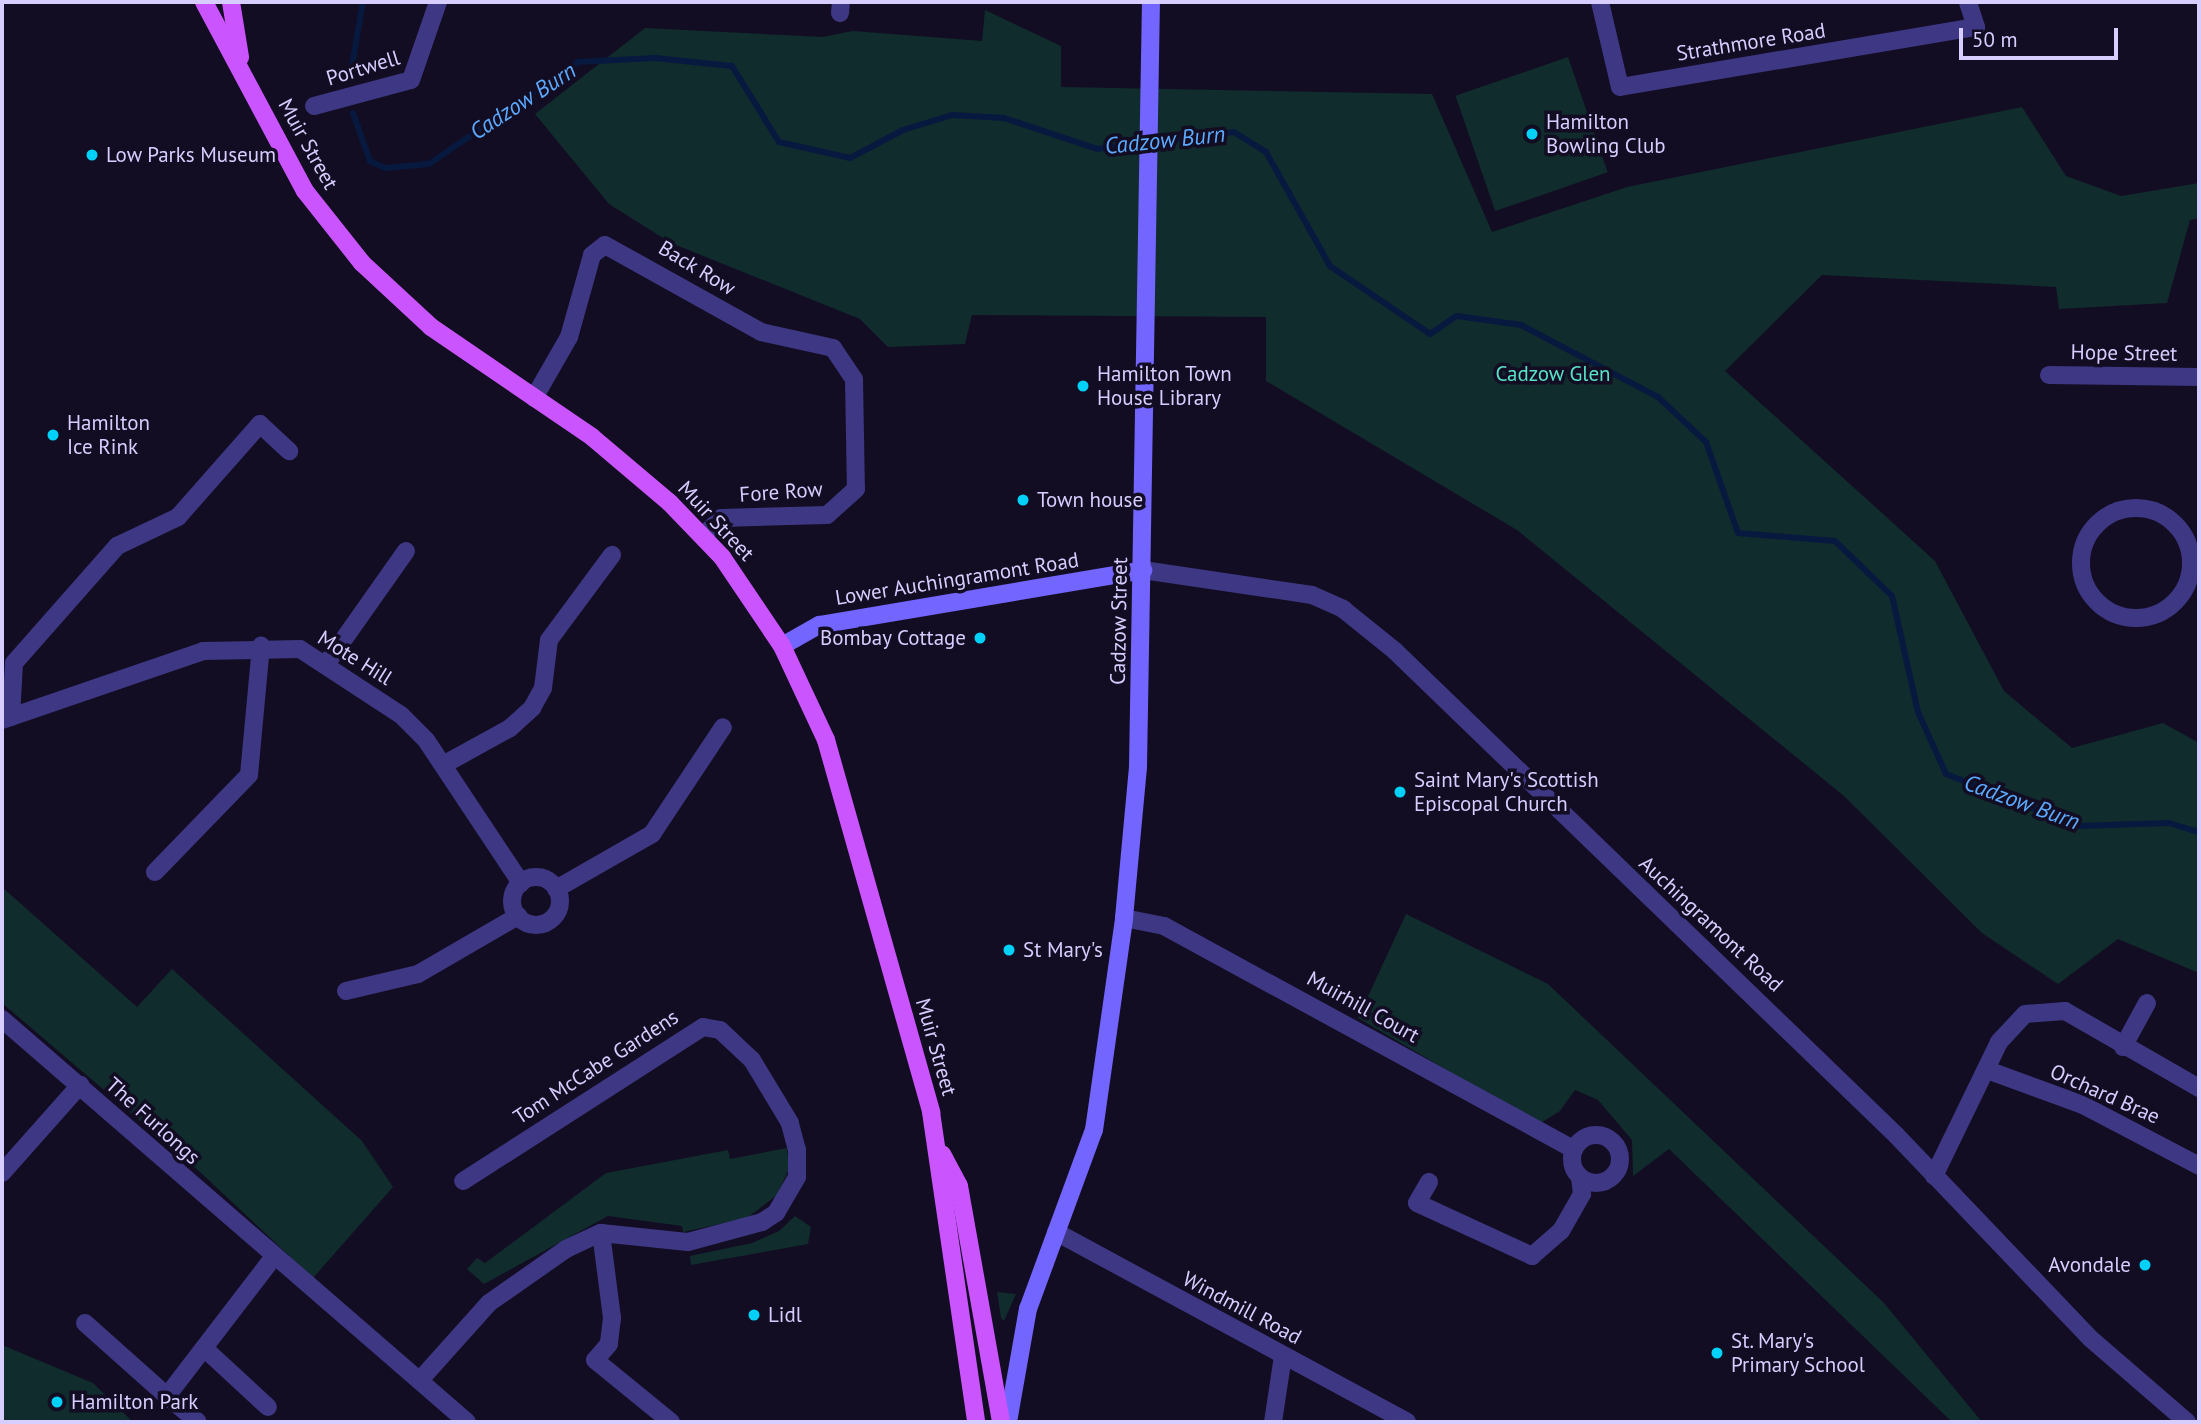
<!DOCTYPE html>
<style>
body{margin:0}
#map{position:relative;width:2201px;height:1424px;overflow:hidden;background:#120d22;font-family:"PT Sans",sans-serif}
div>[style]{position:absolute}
.green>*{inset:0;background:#102c2d;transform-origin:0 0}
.stream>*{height:6px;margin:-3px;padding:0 3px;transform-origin:3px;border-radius:3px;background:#081940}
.minor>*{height:18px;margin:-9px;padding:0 9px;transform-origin:9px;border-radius:9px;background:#3e3783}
.minor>.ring{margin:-9px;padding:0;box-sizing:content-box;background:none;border:18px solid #3e3783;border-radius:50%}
.secondary>*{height:18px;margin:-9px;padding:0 9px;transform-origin:9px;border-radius:9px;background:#7365ff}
.primary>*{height:18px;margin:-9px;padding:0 9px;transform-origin:9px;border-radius:9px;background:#ca55ff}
.dots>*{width:19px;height:19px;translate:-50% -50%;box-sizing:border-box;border:4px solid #120d22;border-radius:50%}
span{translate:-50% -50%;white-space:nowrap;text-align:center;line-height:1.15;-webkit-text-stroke:7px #120d22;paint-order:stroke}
.street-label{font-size:21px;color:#d7ceff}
.poi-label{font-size:21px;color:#d7ceff}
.left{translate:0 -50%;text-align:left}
.right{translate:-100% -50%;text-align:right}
.park-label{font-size:21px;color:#57e2c8}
.water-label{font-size:23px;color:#5caaff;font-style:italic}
.frame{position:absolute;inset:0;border:4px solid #d7ceff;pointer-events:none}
.scale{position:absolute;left:1959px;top:28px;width:159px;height:32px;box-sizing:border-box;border:4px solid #d7ceff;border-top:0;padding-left:9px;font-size:21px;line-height:24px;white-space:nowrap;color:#d7ceff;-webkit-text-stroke:5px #120d22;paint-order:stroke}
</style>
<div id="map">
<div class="green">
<div style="clip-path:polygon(985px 10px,1061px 46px,1061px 87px,1432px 94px,1492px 232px,1627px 187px,2022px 107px,2066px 176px,2121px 196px,2199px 183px,2199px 218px,2190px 220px,2167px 303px,2059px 309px,2056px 287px,1822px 275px,1725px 371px,1935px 561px,2004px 691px,2072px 748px,2163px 723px,2199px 743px,2199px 973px,2118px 939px,2058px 984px,1982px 933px,1844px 796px,1517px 530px,1266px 381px,1266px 317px,972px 315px,965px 344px,888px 347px,860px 319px,671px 243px,609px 204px,535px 114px,645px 28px,822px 37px,853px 31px,982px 41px)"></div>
<div style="left:1568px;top:57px;width:122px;height:119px;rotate:71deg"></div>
<div style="clip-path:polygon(2px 887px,137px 1007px,172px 969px,362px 1141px,393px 1187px,313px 1278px,200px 1172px,2px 1003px)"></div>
<div style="clip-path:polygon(1406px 914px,1548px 984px,1884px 1303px,1982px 1422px,1952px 1422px,1669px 1149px,1633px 1176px,1632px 1140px,1598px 1100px,1575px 1090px,1560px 1111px,1539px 1124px,1358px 1018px)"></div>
<div style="clip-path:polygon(787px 1148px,789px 1169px,777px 1195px,747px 1218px,683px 1232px,682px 1226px,608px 1216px,484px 1284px,467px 1269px,477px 1258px,485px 1263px,606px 1173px,728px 1150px,730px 1159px)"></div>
<div style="clip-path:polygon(795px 1216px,811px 1227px,808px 1244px,691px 1265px,690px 1256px,752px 1243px,779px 1231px)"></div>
<div style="clip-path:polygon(997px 1292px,1016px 1294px,1004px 1321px,1001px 1318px)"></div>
<div style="clip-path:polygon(2px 1345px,93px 1383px,133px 1422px,2px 1422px)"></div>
</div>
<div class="stream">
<div style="left:350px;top:77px;width:76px;rotate:-80.2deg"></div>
<div style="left:353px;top:113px;width:51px;rotate:70.5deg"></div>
<div style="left:370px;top:161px;width:17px;rotate:25deg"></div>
<div style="left:385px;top:168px;width:44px;rotate:-5.2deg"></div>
<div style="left:429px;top:164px;width:181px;rotate:-34.4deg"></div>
<div style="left:578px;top:62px;width:77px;rotate:-3deg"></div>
<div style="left:655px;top:58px;width:77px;rotate:5.9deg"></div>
<div style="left:732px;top:66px;width:89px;rotate:58.3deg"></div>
<div style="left:779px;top:142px;width:73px;rotate:12.7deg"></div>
<div style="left:850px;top:158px;width:60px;rotate:-27.8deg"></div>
<div style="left:903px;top:130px;width:51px;rotate:-17deg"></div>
<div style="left:952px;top:115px;width:52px;rotate:3.3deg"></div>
<div style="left:1004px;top:118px;width:98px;rotate:18.4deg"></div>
<div style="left:1097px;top:149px;width:138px;rotate:-7.1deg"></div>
<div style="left:1234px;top:132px;width:38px;rotate:32deg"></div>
<div style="left:1266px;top:152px;width:131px;rotate:60.7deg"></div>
<div style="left:1330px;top:266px;width:121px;rotate:34.2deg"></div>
<div style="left:1430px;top:334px;width:32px;rotate:-34deg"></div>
<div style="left:1457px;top:316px;width:65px;rotate:8deg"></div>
<div style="left:1521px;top:325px;width:155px;rotate:27.7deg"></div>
<div style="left:1658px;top:397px;width:66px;rotate:43.2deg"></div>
<div style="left:1706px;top:442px;width:96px;rotate:70.6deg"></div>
<div style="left:1738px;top:533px;width:97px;rotate:4.7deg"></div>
<div style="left:1835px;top:541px;width:79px;rotate:44deg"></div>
<div style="left:1892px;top:596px;width:119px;rotate:77.4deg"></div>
<div style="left:1918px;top:712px;width:68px;rotate:65.7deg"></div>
<div style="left:1946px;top:774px;width:142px;rotate:21.5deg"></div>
<div style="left:2078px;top:826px;width:91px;rotate:-1.9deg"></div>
<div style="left:2169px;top:823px;width:31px;rotate:17deg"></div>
</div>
<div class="minor">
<div style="left:1600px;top:2px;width:87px;rotate:76.8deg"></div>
<div style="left:1620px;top:87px;width:361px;rotate:-9.6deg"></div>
<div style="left:1976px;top:27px;width:26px;rotate:-108deg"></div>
<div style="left:840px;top:13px;width:11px;rotate:-85deg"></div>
<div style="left:314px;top:106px;width:100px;rotate:-15deg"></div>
<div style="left:411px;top:80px;width:83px;rotate:-70.9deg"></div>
<div style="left:2049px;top:375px;width:150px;rotate:0.8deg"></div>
<div style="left:534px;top:398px;width:70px;rotate:-60.2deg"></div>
<div style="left:569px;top:337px;width:85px;rotate:-74.3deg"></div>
<div style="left:592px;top:255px;width:16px;rotate:-38deg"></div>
<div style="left:605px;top:245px;width:179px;rotate:29.1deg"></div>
<div style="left:761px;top:332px;width:74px;rotate:12.5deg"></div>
<div style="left:833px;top:348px;width:37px;rotate:56deg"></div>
<div style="left:854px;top:379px;width:110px;rotate:89deg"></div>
<div style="left:856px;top:489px;width:39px;rotate:138deg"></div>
<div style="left:827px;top:515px;width:106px;rotate:178.4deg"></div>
<div style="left:721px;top:518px;width:25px;rotate:135deg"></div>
<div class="ring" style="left:2081px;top:508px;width:92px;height:92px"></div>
<div style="left:1143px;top:570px;width:171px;rotate:8.4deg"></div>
<div style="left:1312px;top:595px;width:34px;rotate:24deg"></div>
<div style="left:1343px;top:609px;width:67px;rotate:38.9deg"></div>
<div style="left:1395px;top:651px;width:697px;rotate:44.01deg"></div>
<div style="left:1896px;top:1135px;width:282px;rotate:46.3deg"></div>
<div style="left:2091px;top:1339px;width:127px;rotate:40.8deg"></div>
<div style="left:327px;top:663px;width:137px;rotate:-54.8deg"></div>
<div style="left:11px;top:717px;width:54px;rotate:-86.8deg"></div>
<div style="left:14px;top:663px;width:156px;rotate:-48.6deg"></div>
<div style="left:117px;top:546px;width:68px;rotate:-25.4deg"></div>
<div style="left:178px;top:517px;width:124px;rotate:-48.6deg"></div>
<div style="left:260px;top:424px;width:40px;rotate:43deg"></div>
<div style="left:2px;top:720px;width:213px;rotate:-18.9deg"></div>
<div style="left:203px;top:651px;width:97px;rotate:-1.2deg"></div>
<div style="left:300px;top:649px;width:121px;rotate:33.2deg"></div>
<div style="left:401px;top:715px;width:35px;rotate:45deg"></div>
<div style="left:426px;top:740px;width:172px;rotate:56.4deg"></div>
<div style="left:443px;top:765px;width:77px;rotate:-28.9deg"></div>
<div style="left:510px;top:728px;width:30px;rotate:-42deg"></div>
<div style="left:532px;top:708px;width:23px;rotate:-61deg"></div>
<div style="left:543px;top:688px;width:48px;rotate:-82.9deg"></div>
<div style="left:549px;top:640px;width:106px;rotate:-53.5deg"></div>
<div style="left:155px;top:872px;width:135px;rotate:-45.9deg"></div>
<div style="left:249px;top:775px;width:130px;rotate:-84.7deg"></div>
<div class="ring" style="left:512px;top:877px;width:30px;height:30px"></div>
<div style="left:556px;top:889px;width:111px;rotate:-29.8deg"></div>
<div style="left:652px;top:834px;width:128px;rotate:-56.4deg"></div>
<div style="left:1124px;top:918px;width:41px;rotate:11.3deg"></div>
<div style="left:1164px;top:926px;width:467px;rotate:28.6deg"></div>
<div style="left:346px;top:991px;width:74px;rotate:-13.3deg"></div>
<div style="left:418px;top:974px;width:116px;rotate:-30.1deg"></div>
<div style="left:2px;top:1019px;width:615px;rotate:40.91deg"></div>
<div style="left:2123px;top:1047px;width:50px;rotate:-61.4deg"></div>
<div style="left:1990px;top:1071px;width:99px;rotate:20.1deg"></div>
<div style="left:2083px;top:1105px;width:131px;rotate:27.7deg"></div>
<div class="ring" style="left:1572px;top:1135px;width:30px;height:30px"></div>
<div style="left:2px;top:1173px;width:118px;rotate:-48.4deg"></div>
<div style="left:1934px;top:1176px;width:149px;rotate:-64.1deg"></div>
<div style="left:1999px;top:1042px;width:38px;rotate:-47deg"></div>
<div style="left:2025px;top:1014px;width:40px;rotate:-4.3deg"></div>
<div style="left:2065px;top:1011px;width:155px;rotate:29.9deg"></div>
<div style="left:1429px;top:1182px;width:24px;rotate:120deg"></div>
<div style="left:1417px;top:1203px;width:127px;rotate:24.7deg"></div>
<div style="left:1532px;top:1256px;width:38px;rotate:-41deg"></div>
<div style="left:1561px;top:1231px;width:43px;rotate:-60.4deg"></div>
<div style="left:1582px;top:1194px;width:17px;rotate:-97deg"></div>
<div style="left:1056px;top:1232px;width:399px;rotate:28.4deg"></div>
<div style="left:601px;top:1233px;width:86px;rotate:82.6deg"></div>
<div style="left:612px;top:1318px;width:26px;rotate:97deg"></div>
<div style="left:609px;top:1344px;width:21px;rotate:131deg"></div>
<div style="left:595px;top:1360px;width:98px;rotate:39.2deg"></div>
<div style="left:85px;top:1323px;width:110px;rotate:41.7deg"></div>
<div style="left:167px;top:1396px;width:173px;rotate:-52.5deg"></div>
<div style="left:204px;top:1348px;width:87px;rotate:42.7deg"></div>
<div style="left:420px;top:1380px;width:103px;rotate:-48.1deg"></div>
<div style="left:489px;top:1303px;width:94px;rotate:-35deg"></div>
<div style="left:566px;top:1249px;width:38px;rotate:-25deg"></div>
<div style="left:601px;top:1233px;width:87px;rotate:5.9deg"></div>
<div style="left:688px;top:1242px;width:77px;rotate:-15.1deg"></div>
<div style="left:762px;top:1222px;width:17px;rotate:-33deg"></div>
<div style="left:776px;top:1213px;width:42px;rotate:-59.7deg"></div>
<div style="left:797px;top:1177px;width:27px;rotate:-90deg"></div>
<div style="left:797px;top:1150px;width:28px;rotate:-105deg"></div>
<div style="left:790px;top:1123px;width:74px;rotate:-121.1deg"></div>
<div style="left:752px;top:1060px;width:44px;rotate:-136.8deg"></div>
<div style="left:720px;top:1030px;width:17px;rotate:-170deg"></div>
<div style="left:703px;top:1027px;width:285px;rotate:147.3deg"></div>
<div style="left:167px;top:1396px;width:40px;rotate:40deg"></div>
<div style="left:1273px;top:1422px;width:67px;rotate:-81.4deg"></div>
</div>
<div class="secondary">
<div style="left:782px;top:646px;width:43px;rotate:-29.6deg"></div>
<div style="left:819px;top:625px;width:329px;rotate:-9.6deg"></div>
<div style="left:1008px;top:1422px;width:115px;rotate:-80deg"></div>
<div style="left:1028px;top:1309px;width:191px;rotate:-69.8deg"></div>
<div style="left:1094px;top:1130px;width:214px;rotate:-81.9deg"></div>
<div style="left:1124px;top:918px;width:152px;rotate:-84.7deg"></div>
<div style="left:1138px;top:767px;width:765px;rotate:-89.03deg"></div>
</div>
<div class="primary">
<div style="left:204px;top:2px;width:214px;rotate:61.9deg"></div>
<div style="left:305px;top:191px;width:92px;rotate:51.6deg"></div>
<div style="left:362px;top:263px;width:94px;rotate:42.8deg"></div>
<div style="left:431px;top:327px;width:195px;rotate:34.3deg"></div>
<div style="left:592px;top:437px;width:102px;rotate:40.2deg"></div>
<div style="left:670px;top:503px;width:75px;rotate:46.1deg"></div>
<div style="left:722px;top:557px;width:107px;rotate:56deg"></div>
<div style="left:782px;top:646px;width:104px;rotate:64.9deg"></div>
<div style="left:826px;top:740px;width:387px;rotate:74.2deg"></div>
<div style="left:931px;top:1112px;width:313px;rotate:81.7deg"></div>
<div style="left:231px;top:2px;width:56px;rotate:80.7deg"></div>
<div style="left:942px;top:1154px;width:36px;rotate:62deg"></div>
<div style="left:959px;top:1186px;width:240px;rotate:79.9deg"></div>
</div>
<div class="dots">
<div style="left:1532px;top:134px;background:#00d1f9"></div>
<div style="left:92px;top:155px;background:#00d1f9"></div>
<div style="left:1083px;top:386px;background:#00d1f9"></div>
<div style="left:53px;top:435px;background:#00d1f9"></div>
<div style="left:1023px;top:500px;background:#00d1f9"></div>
<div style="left:980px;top:638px;background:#00d1f9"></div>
<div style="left:1400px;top:792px;background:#00d1f9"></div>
<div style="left:1009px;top:950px;background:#00d1f9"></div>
<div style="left:2145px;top:1265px;background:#00d1f9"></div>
<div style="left:754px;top:1315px;background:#00d1f9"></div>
<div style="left:1717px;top:1353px;background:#00d1f9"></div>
<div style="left:57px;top:1402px;background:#00d1f9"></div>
</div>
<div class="street-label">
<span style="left:1751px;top:42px;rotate:-9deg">Strathmore Road</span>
<span style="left:363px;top:68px;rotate:-17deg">Portwell</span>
<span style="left:308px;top:144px;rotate:61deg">Muir Street</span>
<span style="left:697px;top:268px;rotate:31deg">Back Row</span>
<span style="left:2124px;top:353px;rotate:1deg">Hope Street</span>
<span style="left:781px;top:492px;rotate:-4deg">Fore Row</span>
<span style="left:716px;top:521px;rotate:47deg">Muir Street</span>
<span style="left:957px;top:579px;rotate:-9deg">Lower Auchingramont Road</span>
<span style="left:1119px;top:621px;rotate:-89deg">Cadzow Street</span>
<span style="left:355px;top:658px;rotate:32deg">Mote Hill</span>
<span style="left:1711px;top:924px;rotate:43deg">Auchingramont Road</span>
<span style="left:1363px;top:1007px;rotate:29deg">Muirhill Court</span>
<span style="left:936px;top:1047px;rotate:74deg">Muir Street</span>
<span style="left:596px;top:1067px;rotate:-33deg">Tom McCabe Gardens</span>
<span style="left:2105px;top:1094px;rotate:24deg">Orchard Brae</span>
<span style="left:153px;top:1121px;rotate:42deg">The Furlongs</span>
<span style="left:1242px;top:1308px;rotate:28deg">Windmill Road</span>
</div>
<div class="poi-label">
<span class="left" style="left:1546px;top:134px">Hamilton<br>Bowling Club</span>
<span class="left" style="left:106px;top:155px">Low Parks Museum</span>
<span class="left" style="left:1097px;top:386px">Hamilton Town<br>House Library</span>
<span class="left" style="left:67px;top:435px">Hamilton<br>Ice Rink</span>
<span class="left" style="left:1037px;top:500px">Town house</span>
<span class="right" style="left:966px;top:638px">Bombay Cottage</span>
<span class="left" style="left:1414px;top:792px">Saint Mary's Scottish<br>Episcopal Church</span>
<span class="left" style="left:1023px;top:950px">St Mary's</span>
<span class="right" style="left:2131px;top:1265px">Avondale</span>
<span class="left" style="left:768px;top:1315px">Lidl</span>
<span class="left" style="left:1731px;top:1353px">St. Mary's<br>Primary School</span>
<span class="left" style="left:71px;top:1402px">Hamilton Park</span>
</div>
<div class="park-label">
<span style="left:1553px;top:374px">Cadzow Glen</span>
</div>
<div class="water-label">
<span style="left:523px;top:101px;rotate:-33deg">Cadzow Burn</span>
<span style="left:1165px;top:140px;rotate:-6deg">Cadzow Burn</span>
<span style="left:2022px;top:802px;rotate:20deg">Cadzow Burn</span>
</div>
<div class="frame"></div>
<div class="scale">50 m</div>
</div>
